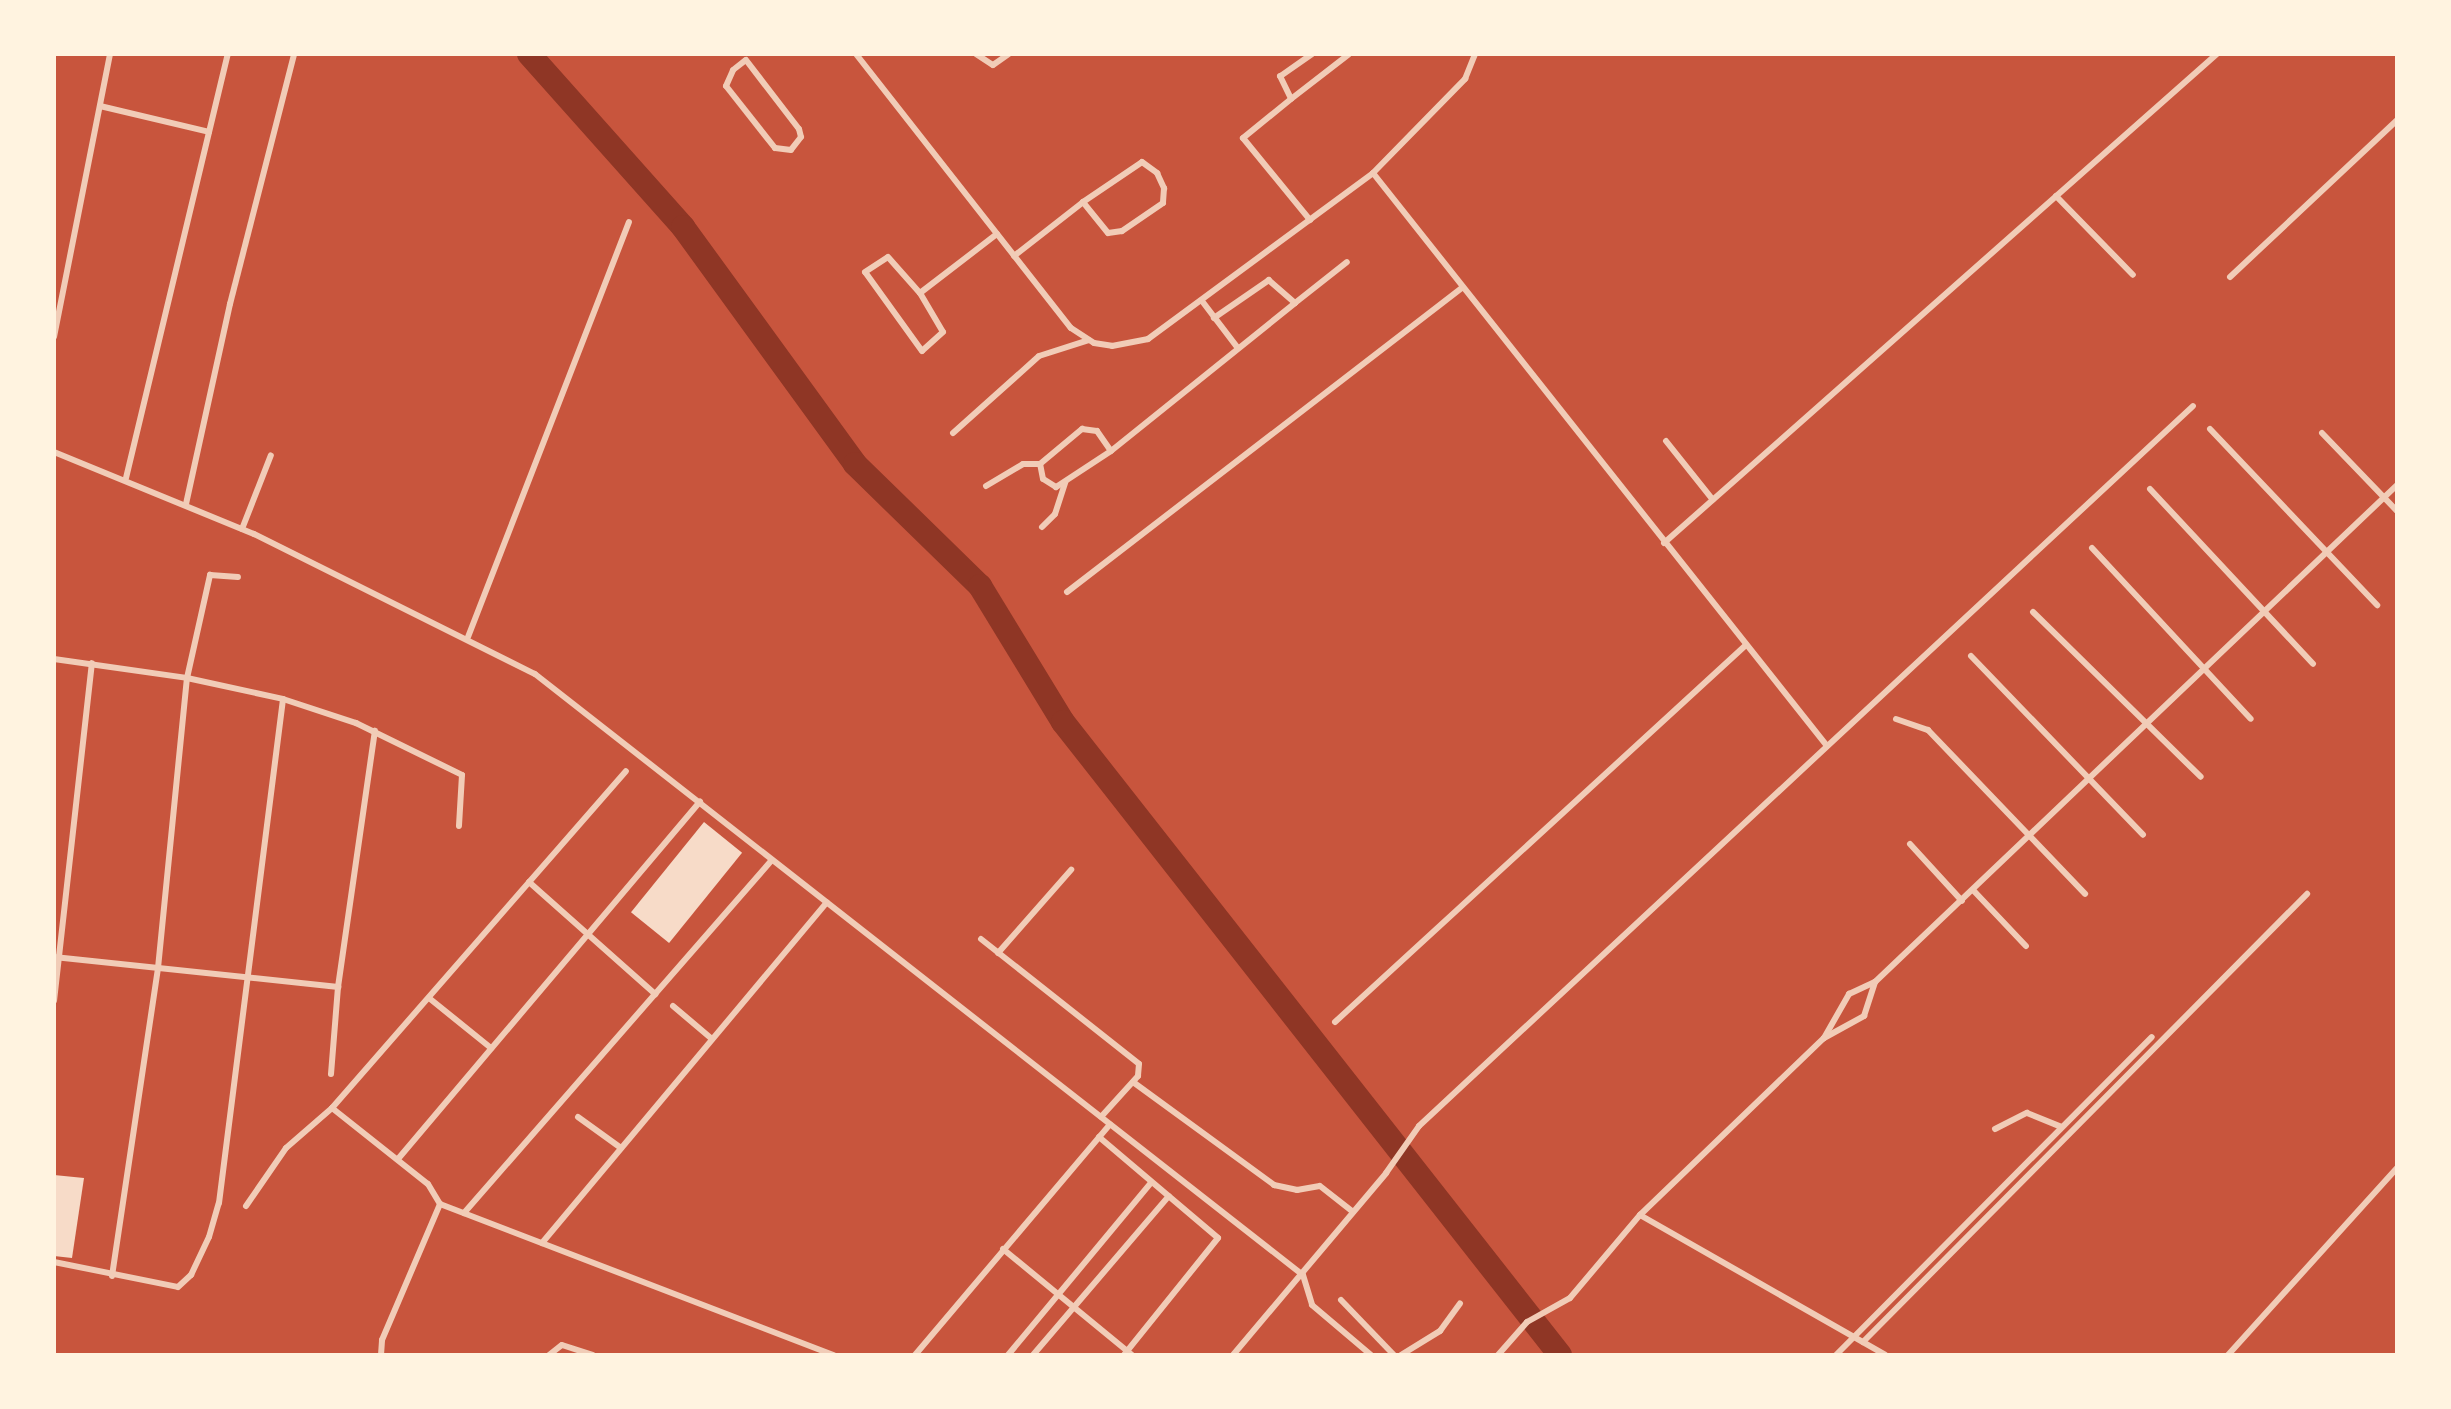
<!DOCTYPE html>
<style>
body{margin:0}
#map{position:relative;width:2451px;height:1409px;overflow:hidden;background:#c8553d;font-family:"Sofia Sans Condensed",sans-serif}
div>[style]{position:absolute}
.river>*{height:24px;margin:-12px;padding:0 12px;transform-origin:12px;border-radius:12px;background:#8f3625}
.building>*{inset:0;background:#f7dbc8;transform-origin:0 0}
.minor>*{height:6px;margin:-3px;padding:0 3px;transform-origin:3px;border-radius:3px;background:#f1ccb7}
span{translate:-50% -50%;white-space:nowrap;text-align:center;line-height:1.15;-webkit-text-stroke:7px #fff3e0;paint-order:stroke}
.frame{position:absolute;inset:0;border:56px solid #fff3e0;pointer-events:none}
</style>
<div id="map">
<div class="river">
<div style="left:529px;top:54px;width:232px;rotate:48.3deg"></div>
<div style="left:683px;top:227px;width:293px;rotate:54deg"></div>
<div style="left:855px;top:464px;width:175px;rotate:44.3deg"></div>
<div style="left:980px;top:586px;width:159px;rotate:58.6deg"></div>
<div style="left:1063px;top:722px;width:805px;rotate:51.86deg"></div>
</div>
<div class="building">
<div style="left:704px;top:822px;width:49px;height:116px;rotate:39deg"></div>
<div style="clip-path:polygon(54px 1175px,84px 1178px,72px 1258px,54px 1256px)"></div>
</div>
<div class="minor">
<div style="left:856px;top:54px;width:348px;rotate:51.9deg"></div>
<div style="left:1071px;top:328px;width:27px;rotate:33deg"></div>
<div style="left:1094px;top:343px;width:18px;rotate:9deg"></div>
<div style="left:1112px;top:346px;width:37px;rotate:-11deg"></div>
<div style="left:1148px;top:339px;width:280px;rotate:-36.4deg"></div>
<div style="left:1373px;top:173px;width:132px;rotate:-45.6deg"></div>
<div style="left:1465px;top:79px;width:27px;rotate:-68deg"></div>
<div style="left:976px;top:54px;width:20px;rotate:33deg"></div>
<div style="left:993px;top:65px;width:19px;rotate:-35deg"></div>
<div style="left:1312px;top:54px;width:39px;rotate:145deg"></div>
<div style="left:1280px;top:76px;width:25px;rotate:64deg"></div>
<div style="left:1291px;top:99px;width:73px;rotate:-37.8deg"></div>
<div style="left:746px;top:60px;width:87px;rotate:52.5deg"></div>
<div style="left:799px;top:129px;width:8px;rotate:76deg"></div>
<div style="left:801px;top:137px;width:16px;rotate:128deg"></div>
<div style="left:791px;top:150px;width:16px;rotate:-173deg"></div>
<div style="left:775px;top:148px;width:79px;rotate:-128.3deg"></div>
<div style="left:726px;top:86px;width:17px;rotate:-66deg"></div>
<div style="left:733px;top:70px;width:16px;rotate:-38deg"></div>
<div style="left:1291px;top:99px;width:62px;rotate:140.9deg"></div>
<div style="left:1243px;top:138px;width:106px;rotate:50.7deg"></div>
<div style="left:100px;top:106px;width:112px;rotate:13.4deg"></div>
<div style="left:1142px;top:162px;width:19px;rotate:36deg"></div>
<div style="left:1157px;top:173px;width:17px;rotate:65deg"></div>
<div style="left:1164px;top:188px;width:15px;rotate:94deg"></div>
<div style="left:1163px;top:203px;width:50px;rotate:145.7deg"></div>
<div style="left:1122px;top:231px;width:14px;rotate:172deg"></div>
<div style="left:1108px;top:233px;width:40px;rotate:-129deg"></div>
<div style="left:1083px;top:202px;width:71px;rotate:-34.1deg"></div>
<div style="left:1373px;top:173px;width:731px;rotate:51.61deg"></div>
<div style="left:2056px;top:196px;width:110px;rotate:45.7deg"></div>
<div style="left:1014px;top:256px;width:88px;rotate:-38deg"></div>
<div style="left:2230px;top:277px;width:229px;rotate:-43.2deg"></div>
<div style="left:920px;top:293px;width:45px;rotate:59.5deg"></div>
<div style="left:943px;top:332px;width:28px;rotate:138deg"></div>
<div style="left:922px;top:351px;width:97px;rotate:-125.8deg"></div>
<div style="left:865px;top:272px;width:27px;rotate:-33deg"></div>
<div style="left:888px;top:257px;width:48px;rotate:48.4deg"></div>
<div style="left:920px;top:293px;width:97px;rotate:-37.5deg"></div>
<div style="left:1202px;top:301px;width:58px;rotate:52.7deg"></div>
<div style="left:1295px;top:303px;width:66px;rotate:-38.3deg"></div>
<div style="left:54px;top:337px;width:288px;rotate:-78.8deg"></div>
<div style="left:2210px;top:429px;width:243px;rotate:46.5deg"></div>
<div style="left:953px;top:433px;width:115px;rotate:-41.8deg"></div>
<div style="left:1039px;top:356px;width:52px;rotate:-17.7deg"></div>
<div style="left:2322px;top:433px;width:108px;rotate:46.1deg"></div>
<div style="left:1666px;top:441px;width:75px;rotate:51.5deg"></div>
<div style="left:1111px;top:451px;width:236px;rotate:-38.8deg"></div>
<div style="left:1295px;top:303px;width:35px;rotate:-139deg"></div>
<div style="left:1269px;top:280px;width:67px;rotate:145.4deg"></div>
<div style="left:54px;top:452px;width:216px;rotate:22.3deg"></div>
<div style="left:254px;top:534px;width:314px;rotate:26.5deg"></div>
<div style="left:535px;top:674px;width:975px;rotate:38.05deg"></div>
<div style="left:1303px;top:1275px;width:31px;rotate:73deg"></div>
<div style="left:1312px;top:1305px;width:77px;rotate:40.3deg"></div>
<div style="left:126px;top:478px;width:436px;rotate:-76.5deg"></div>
<div style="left:986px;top:486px;width:43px;rotate:-30.7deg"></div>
<div style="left:1023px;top:464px;width:17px"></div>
<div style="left:1040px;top:464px;width:55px;rotate:-39.8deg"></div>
<div style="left:1082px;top:429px;width:15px;rotate:8deg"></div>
<div style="left:1097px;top:431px;width:24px;rotate:55deg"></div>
<div style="left:1111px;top:451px;width:66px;rotate:146.8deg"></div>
<div style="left:1056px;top:487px;width:15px;rotate:-148deg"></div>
<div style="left:1043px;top:479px;width:15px;rotate:-101deg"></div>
<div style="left:2150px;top:489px;width:239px;rotate:47deg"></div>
<div style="left:186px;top:504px;width:205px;rotate:-77.6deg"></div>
<div style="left:230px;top:304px;width:258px;rotate:-75.6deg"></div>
<div style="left:1042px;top:527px;width:18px;rotate:-45deg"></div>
<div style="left:1055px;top:514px;width:33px;rotate:-72deg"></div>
<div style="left:242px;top:529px;width:79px;rotate:-68.6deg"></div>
<div style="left:1664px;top:543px;width:738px;rotate:-41.49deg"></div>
<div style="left:2092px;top:548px;width:233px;rotate:47.1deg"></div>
<div style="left:1067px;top:592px;width:498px;rotate:-37.6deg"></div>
<div style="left:2033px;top:612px;width:235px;rotate:44.5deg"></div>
<div style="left:468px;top:637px;width:445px;rotate:-68.8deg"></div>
<div style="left:1971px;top:656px;width:248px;rotate:46.1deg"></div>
<div style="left:54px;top:659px;width:134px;rotate:8.1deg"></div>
<div style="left:187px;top:678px;width:98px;rotate:12.3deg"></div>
<div style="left:283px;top:699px;width:77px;rotate:18.2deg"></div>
<div style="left:356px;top:723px;width:118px;rotate:26.1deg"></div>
<div style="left:462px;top:775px;width:51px;rotate:93.4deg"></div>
<div style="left:1896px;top:719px;width:34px;rotate:19deg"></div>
<div style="left:1928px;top:730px;width:227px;rotate:46.2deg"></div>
<div style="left:1910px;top:844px;width:77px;rotate:47.6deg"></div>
<div style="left:529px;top:882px;width:169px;rotate:41.6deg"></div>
<div style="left:1973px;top:890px;width:77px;rotate:46.6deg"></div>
<div style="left:981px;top:939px;width:201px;rotate:38.3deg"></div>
<div style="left:1139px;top:1064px;width:12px;rotate:95deg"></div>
<div style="left:1138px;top:1076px;width:55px;rotate:132.1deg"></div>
<div style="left:998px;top:953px;width:111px;rotate:-48.7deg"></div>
<div style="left:54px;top:957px;width:286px;rotate:6deg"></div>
<div style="left:429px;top:998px;width:80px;rotate:38.9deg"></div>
<div style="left:54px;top:1001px;width:340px;rotate:-83.6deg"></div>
<div style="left:673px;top:1006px;width:51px;rotate:40.2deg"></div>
<div style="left:1335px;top:1022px;width:558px;rotate:-42.53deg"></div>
<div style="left:1824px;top:1038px;width:51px;rotate:-60.4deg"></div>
<div style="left:1849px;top:994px;width:29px;rotate:-25deg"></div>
<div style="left:1875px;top:982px;width:721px;rotate:-43.59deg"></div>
<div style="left:331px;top:1074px;width:87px;rotate:-85.4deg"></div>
<div style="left:338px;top:987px;width:259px;rotate:-81.8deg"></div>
<div style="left:1133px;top:1082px;width:175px;rotate:36.1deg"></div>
<div style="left:1274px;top:1185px;width:24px;rotate:12deg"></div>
<div style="left:1297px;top:1190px;width:23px;rotate:-10deg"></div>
<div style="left:1320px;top:1186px;width:42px;rotate:38.2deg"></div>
<div style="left:332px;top:1108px;width:122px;rotate:38.4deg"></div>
<div style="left:428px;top:1184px;width:23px;rotate:59deg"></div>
<div style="left:440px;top:1204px;width:422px;rotate:21deg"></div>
<div style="left:578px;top:1117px;width:53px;rotate:35.8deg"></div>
<div style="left:1995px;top:1129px;width:36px;rotate:-27deg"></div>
<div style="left:2027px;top:1113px;width:37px;rotate:22deg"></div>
<div style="left:1099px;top:1137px;width:156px;rotate:40.3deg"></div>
<div style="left:1218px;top:1238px;width:150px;rotate:128.8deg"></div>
<div style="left:398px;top:1159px;width:468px;rotate:-49.8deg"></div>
<div style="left:246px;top:1206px;width:70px;rotate:-55.4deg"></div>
<div style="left:286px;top:1148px;width:61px;rotate:-41deg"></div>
<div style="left:332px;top:1108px;width:447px;rotate:-48.9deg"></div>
<div style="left:464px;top:1213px;width:468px;rotate:-48.9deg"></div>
<div style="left:1640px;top:1215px;width:282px;rotate:29.7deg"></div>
<div style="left:542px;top:1243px;width:444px;rotate:-50.1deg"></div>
<div style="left:1003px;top:1249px;width:167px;rotate:39.4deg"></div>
<div style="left:54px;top:1262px;width:126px;rotate:11.4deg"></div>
<div style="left:178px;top:1287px;width:18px;rotate:-43deg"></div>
<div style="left:191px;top:1275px;width:42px;rotate:-64.7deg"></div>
<div style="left:209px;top:1237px;width:35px;rotate:-74deg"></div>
<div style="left:219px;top:1203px;width:508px;rotate:-82.76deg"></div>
<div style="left:112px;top:1276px;width:311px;rotate:-81.5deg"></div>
<div style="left:158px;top:968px;width:291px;rotate:-84.3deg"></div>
<div style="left:187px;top:678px;width:106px;rotate:-77.4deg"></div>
<div style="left:210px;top:575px;width:28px;rotate:4deg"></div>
<div style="left:1341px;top:1300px;width:76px;rotate:46.1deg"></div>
<div style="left:1863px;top:1342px;width:631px;rotate:-45.26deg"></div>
<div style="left:381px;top:1355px;width:15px;rotate:-86deg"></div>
<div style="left:382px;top:1340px;width:148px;rotate:-66.9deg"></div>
<div style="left:549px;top:1355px;width:16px;rotate:-38deg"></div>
<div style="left:562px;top:1345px;width:32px;rotate:18deg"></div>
<div style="left:915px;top:1355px;width:302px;rotate:-49.8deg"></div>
<div style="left:1008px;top:1355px;width:224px;rotate:-50.3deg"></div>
<div style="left:1033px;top:1355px;width:209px;rotate:-49.5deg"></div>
<div style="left:1233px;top:1355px;width:238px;rotate:-49.9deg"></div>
<div style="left:1386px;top:1173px;width:57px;rotate:-54.9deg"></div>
<div style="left:1419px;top:1126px;width:1057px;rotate:-42.93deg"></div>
<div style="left:1401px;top:1355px;width:46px;rotate:-31.6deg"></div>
<div style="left:1440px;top:1331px;width:34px;rotate:-54deg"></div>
<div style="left:1498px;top:1355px;width:44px;rotate:-48.7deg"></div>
<div style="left:1527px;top:1322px;width:49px;rotate:-29.2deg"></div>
<div style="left:1570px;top:1298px;width:109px;rotate:-49.9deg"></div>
<div style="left:1640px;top:1215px;width:255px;rotate:-43.9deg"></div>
<div style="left:1824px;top:1038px;width:46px;rotate:-28.8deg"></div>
<div style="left:1864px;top:1016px;width:36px;rotate:-72deg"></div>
<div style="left:1836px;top:1355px;width:448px;rotate:-45.2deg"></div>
<div style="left:2228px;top:1355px;width:252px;rotate:-47.9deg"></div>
</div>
<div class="frame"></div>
</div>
